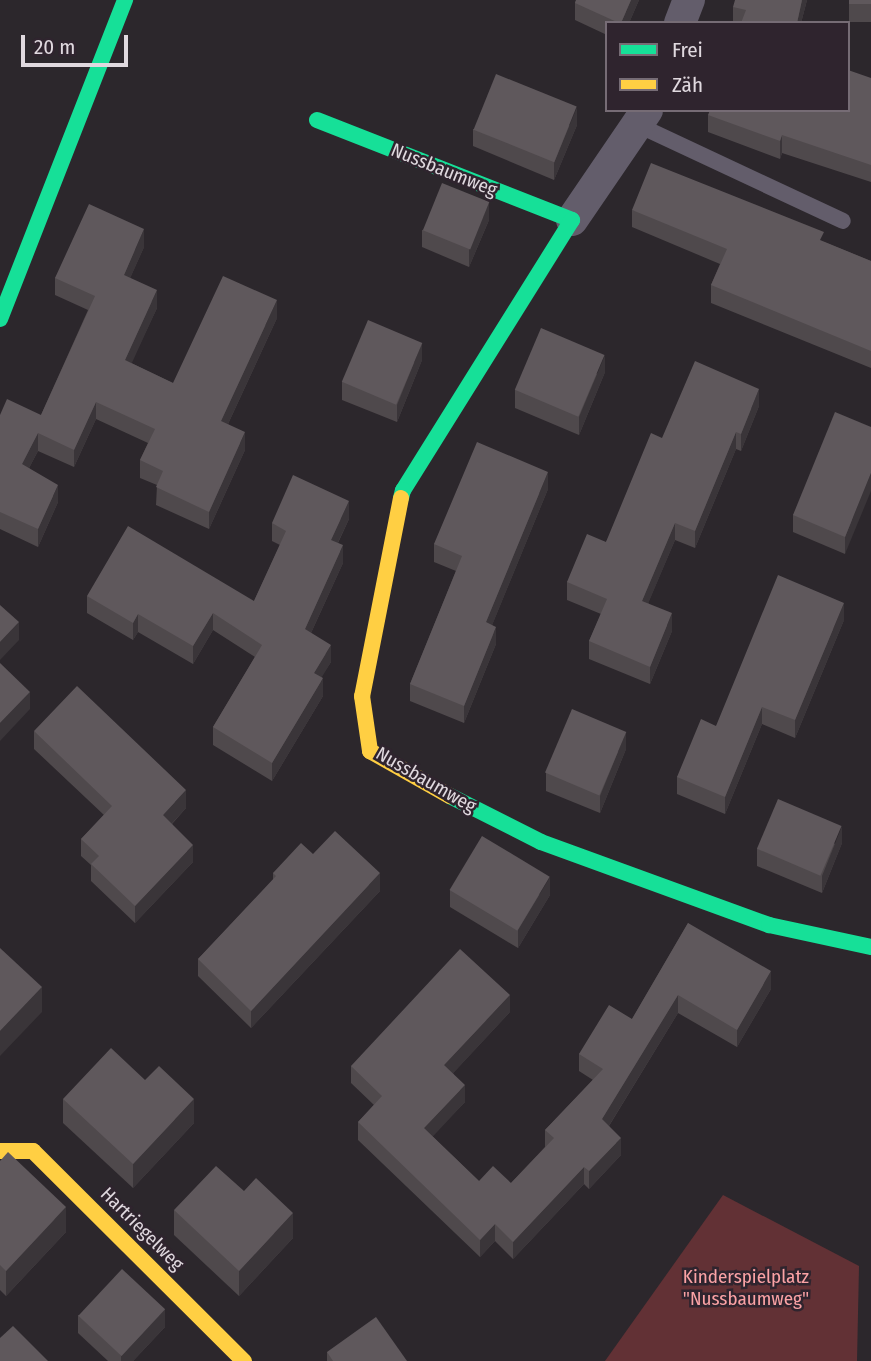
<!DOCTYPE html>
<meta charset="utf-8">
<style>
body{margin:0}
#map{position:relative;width:871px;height:1361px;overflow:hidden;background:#2c272c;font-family:"Fira Sans Condensed",sans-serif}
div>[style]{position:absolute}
.green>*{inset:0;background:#623135}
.lane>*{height:16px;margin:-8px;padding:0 8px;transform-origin:8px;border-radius:8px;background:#635d6b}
.street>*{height:32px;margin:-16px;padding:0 16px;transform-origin:16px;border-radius:16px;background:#635d6b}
.fast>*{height:16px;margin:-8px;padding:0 8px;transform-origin:8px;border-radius:8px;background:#16e098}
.slow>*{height:16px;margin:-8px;padding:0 8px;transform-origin:8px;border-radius:8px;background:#ffcf43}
.wall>*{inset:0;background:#4f494c;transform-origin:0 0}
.shaded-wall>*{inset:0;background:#3a3539}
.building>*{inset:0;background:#5f585c;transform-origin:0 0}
span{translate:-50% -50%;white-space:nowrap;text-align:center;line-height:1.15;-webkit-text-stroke:5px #2f242e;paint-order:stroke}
.street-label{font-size:19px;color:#e0d9df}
.park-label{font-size:19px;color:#fba2a5}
.legend{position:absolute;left:605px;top:21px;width:245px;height:91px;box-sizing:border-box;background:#2f242e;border:2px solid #766c75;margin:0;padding:9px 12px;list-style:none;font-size:21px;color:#e0d9df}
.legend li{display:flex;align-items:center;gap:14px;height:35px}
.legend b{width:35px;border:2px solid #766c75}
.scale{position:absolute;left:21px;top:35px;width:107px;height:32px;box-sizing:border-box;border:4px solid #e0d9df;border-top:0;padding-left:9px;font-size:21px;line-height:24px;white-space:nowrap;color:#e0d9df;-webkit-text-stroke:5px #2f242e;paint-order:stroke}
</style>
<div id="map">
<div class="green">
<div style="clip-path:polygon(723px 1195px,859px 1266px,857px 1361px,605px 1361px)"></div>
</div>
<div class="lane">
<div style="left:638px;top:125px;width:226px;rotate:25.1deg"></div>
</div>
<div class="street">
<div style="left:680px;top:23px;width:25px;rotate:-69deg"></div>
<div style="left:572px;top:220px;width:133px;rotate:-55.7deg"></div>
</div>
<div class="fast">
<div style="left:317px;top:120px;width:274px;rotate:21.4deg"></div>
<div style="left:572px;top:220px;width:319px;rotate:122deg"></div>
<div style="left:403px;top:490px;width:8px;rotate:104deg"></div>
<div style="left:0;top:319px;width:343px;rotate:-68.6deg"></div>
<div style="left:450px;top:796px;width:102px;rotate:26.8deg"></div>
<div style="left:541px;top:842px;width:243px;rotate:20deg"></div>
<div style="left:769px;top:925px;width:104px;rotate:12.2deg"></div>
</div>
<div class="slow">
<div style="left:401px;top:498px;width:202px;rotate:101.1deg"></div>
<div style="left:362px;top:696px;width:56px;rotate:81.7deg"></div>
<div style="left:370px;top:751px;width:92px;rotate:29.4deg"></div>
<div style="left:0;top:1151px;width:33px"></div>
<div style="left:33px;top:1151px;width:298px;rotate:44.9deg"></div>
</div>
<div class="wall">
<div style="clip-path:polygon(576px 0,639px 0,629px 23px,607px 23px,607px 35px,575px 20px,575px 3px)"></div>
<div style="clip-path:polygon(807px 0,801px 23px,733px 23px,733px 7px)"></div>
<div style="left:849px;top:0;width:22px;height:22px"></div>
<div style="clip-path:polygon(871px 78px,871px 182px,782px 153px,780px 159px,708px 132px,708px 115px,848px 110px)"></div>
<div style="clip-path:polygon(577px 125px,554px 180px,473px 146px,473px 129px)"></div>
<div style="clip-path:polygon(632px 210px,824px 242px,871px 261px,871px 368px,711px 303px,711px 285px,720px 264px,632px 227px)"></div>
<div style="clip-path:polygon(489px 220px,469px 267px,422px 247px,422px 230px)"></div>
<div style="clip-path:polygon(144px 247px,130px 278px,157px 308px,131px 363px,173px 383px,277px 318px,228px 424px,245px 450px,209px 529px,156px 505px,157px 485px,140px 478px,140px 460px,148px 443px,96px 419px,74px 467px,38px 451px,29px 468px,58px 502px,38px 547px,0 529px,0 415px,41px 415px,88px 310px,55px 295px,55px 278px)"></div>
<div style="clip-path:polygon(422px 360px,397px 422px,342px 400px,342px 382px)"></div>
<div style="clip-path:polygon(605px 372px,579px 435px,515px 408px,515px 390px)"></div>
<div style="clip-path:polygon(759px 406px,741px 451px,736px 449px,695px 548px,675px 540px,648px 603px,672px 631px,650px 684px,589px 659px,589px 641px,601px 614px,567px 600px,567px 582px,606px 542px,662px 438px)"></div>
<div style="clip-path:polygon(871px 427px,845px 554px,793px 532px,793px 515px)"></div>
<div style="clip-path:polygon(548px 489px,492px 625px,496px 644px,464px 723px,410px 701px,410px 684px,456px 571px,434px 562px,434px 544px)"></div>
<div style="clip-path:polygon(349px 519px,338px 543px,343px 563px,311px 633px,331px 662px,321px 677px,323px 696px,272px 781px,213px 745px,213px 727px,255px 657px,213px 630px,193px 664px,138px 632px,133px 640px,87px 613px,87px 596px,254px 601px,280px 545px,272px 541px,272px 523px)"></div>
<div style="clip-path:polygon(844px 620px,795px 738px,762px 724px,725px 814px,677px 794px,677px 777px,716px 726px)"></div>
<div style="clip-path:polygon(34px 731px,186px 808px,172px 824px,193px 862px,135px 923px,91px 881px,91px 865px,81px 856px,81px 839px,104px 815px,34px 749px)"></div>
<div style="clip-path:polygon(626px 749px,600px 813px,546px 791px,546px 773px)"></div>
<div style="clip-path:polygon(842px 843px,822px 893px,757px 866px,757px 849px)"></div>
<div style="clip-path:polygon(313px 854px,380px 891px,251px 1028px,198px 976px,198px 959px,273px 880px,273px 873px)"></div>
<div style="clip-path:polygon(450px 890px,550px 895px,518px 948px,450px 907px)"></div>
<div style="clip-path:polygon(688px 923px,771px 989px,737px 1047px,678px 1013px,609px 1126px,621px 1155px,589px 1189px,584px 1184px,513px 1259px,495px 1241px,480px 1257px,358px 1140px,358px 1122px,374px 1105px,351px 1083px,351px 1066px,510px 1012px,453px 1073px,465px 1102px,432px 1136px,479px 1181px,511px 1183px,545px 1147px,545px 1130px,593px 1080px,579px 1071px,579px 1054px,632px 1019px)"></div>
<div style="clip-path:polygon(63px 1099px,194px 1123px,133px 1188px,63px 1123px)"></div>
<div style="clip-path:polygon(0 1161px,66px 1232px,6px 1296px,0 1290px)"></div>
<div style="clip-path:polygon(174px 1210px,293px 1238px,239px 1296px,174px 1235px)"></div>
<div style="clip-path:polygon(78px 1315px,165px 1327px,133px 1361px,108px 1361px,78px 1333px)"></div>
<div style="clip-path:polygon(327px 1352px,407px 1361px,327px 1361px)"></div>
</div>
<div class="shaded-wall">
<div style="clip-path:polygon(631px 0,639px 0,629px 23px,621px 23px)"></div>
<div style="clip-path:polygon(802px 0,807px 0,801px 23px,797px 23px)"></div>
<div style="clip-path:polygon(577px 107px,577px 125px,554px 180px,554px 163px)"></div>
<div style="clip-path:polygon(782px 135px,782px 153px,780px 159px,780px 141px)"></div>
<div style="clip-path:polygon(489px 202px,489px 220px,469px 267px,469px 250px)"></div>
<div style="clip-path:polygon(144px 229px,144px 247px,124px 292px,124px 275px)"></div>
<div style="clip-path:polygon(157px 290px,157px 308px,125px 378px,125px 360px)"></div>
<div style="clip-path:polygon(277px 300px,277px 318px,221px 439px,221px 421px)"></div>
<div style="clip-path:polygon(422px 343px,422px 360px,397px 422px,397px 405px)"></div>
<div style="clip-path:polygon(605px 355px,605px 372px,579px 435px,579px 417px)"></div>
<div style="clip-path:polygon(759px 389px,759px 406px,741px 451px,741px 434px)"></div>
<div style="clip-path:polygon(96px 402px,96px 419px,74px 467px,74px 450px)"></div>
<div style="clip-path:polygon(245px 432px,245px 450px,209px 529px,209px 512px)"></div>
<div style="clip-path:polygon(736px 432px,736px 449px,695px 548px,695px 531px)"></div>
<div style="clip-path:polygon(38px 433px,38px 451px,22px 481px,22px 464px)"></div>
<div style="clip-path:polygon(548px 472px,548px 489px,486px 640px,486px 622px)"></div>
<div style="clip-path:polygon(871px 473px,871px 491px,845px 554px,845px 537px)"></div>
<div style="clip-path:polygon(58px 485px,58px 502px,38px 547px,38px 529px)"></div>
<div style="clip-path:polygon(349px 501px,349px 519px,331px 557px,331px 540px)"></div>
<div style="clip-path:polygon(675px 523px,675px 540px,642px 618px,642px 601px)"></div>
<div style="clip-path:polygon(343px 545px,343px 563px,305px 646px,305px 629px)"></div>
<div style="clip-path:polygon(844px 603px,844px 620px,795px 738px,795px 720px)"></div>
<div style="clip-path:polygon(213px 613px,213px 630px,193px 664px,193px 646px)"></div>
<div style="clip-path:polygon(672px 613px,672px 631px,650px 684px,650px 667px)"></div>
<div style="clip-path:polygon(138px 614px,138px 632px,133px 640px,133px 623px)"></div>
<div style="clip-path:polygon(19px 622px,19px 640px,0 660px,0 642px)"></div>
<div style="clip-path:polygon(496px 627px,496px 644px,464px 723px,464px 706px)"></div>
<div style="clip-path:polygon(331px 645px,331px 662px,314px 690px,314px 673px)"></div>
<div style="clip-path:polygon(323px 678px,323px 696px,272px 781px,272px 763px)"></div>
<div style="clip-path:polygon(30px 692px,30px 709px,0 741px,0 723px)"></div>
<div style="clip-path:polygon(762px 707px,762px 724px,725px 814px,725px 797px)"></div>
<div style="clip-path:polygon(626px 732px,626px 749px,600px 813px,600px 796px)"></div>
<div style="clip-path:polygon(186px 790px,186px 808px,163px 833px,163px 815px)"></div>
<div style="clip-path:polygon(842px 826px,842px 843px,822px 893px,822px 876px)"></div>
<div style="clip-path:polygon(193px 845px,193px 862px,135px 923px,135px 906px)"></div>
<div style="clip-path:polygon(380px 873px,380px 891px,251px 1028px,251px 1011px)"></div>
<div style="clip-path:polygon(550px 877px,550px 895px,518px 948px,518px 930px)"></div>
<div style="clip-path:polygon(771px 971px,771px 989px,737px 1047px,737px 1030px)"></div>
<div style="clip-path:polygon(42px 987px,42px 1012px,0 1056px,0 1031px)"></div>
<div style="clip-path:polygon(510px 995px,510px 1012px,444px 1083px,444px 1065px)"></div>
<div style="clip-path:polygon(678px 995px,678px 1013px,602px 1137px,602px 1119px)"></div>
<div style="clip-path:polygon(465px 1085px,465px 1102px,424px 1146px,424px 1128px)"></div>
<div style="clip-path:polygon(194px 1099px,194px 1123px,133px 1188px,133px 1164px)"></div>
<div style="clip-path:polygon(621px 1138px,621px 1155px,589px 1189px,589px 1171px)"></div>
<div style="clip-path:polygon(584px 1167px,584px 1184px,513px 1259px,513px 1242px)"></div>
<div style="clip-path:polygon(66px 1207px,66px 1232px,6px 1296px,6px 1271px)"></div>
<div style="clip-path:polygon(293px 1213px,293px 1238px,239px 1296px,239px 1271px)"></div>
<div style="clip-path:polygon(495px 1224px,495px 1241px,480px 1257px,480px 1240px)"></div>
<div style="clip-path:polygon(165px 1309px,165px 1327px,133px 1361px,121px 1361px,121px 1356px)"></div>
</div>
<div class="building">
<div style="clip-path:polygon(576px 0,631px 0,621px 23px,619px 23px,575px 3px)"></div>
<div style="clip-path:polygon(735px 0,802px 0,797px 23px,741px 23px,746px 10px,733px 7px)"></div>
<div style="left:849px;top:0;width:22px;height:4px"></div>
<div style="clip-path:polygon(848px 70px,871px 78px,871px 165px,782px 135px,780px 141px,708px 115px,710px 110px,848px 110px)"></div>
<div style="left:496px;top:74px;width:87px;height:60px;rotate:22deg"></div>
<div style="clip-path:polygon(651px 163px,824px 232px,820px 240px,871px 261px,871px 351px,711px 285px,727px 249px,632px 210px)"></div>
<div style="left:442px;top:183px;width:51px;height:51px;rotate:22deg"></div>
<div style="clip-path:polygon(89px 204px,144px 229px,124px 275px,157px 290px,125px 360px,173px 383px,223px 276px,277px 300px,221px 421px,245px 432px,209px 512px,156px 487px,163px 471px,140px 460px,155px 429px,96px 402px,74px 450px,38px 433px,22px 464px,58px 485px,38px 529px,0 512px,0 415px,7px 399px,41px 415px,95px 296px,55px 278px)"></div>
<div style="left:368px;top:320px;width:59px;height:67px;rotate:23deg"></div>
<div style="left:541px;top:328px;width:69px;height:67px;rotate:23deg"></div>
<div style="clip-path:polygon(695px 361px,759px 389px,741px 434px,736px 432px,695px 531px,675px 523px,642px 601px,672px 613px,650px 667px,589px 641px,607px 599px,567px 582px,587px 534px,606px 542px,651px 433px,662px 438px)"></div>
<div style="clip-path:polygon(835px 412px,871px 427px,871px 473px,845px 537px,793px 515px)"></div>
<div style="clip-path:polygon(477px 442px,548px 472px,486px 622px,496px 627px,464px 706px,410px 684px,462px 556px,434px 544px)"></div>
<div style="clip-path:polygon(293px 475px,349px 501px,331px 540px,343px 545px,305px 629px,331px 645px,314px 673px,323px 678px,272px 763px,213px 727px,262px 645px,213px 613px,193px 646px,138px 614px,133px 623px,87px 596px,128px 526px,254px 601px,286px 531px,272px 523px)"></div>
<div style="clip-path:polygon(778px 575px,844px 603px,795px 720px,762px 707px,725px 797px,677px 777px,701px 719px,716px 726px)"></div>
<div style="clip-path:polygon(0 605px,19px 622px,0 642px)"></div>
<div style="clip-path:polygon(0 663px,30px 692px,0 723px)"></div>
<div style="clip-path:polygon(77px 686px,186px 790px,163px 815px,193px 845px,135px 906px,91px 864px,99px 856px,81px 839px,112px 806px,34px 731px)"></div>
<div style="left:572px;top:709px;width:59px;height:69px;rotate:23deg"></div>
<div style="left:778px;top:799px;width:69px;height:54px;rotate:23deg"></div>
<div style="clip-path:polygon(335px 831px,380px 873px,251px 1011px,198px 959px,276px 876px,273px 873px,301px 843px,313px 854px)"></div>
<div style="left:482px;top:836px;width:79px;height:63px;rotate:31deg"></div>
<div style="clip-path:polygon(688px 923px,771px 971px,737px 1030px,678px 995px,602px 1119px,621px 1138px,589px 1171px,584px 1167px,513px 1242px,495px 1224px,480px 1240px,358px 1122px,382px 1096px,351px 1066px,460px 949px,510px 995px,444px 1065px,465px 1085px,424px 1128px,479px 1181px,493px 1166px,511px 1183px,554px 1138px,545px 1130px,603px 1069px,579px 1054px,609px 1005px,632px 1019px)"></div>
<div style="clip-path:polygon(0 948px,42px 987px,0 1031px)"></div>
<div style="clip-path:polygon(111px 1048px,145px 1080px,159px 1066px,194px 1099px,133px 1164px,63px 1099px)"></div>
<div style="clip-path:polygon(8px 1152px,66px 1207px,6px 1271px,0 1265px,0 1161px)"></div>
<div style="clip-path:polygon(216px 1166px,244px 1191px,256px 1178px,293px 1213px,239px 1271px,174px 1210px)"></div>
<div style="left:122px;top:1269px;width:59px;height:64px;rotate:43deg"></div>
<div style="clip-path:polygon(376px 1317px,407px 1361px,333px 1361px,327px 1352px)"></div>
<div style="clip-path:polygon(13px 1326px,48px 1361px,0 1361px,0 1338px)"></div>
</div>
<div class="street-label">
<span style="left:444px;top:170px;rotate:22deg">Nussbaumweg</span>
<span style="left:426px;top:780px;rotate:30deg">Nussbaumweg</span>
<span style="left:142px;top:1229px;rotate:45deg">Hartriegelweg</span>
</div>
<div class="park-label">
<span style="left:746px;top:1288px">Kinderspielplatz<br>"Nussbaumweg"</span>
</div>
<ul class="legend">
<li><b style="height:9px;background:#16e098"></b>Frei</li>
<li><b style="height:9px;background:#ffcf43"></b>Zäh</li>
</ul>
<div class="scale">20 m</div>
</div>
